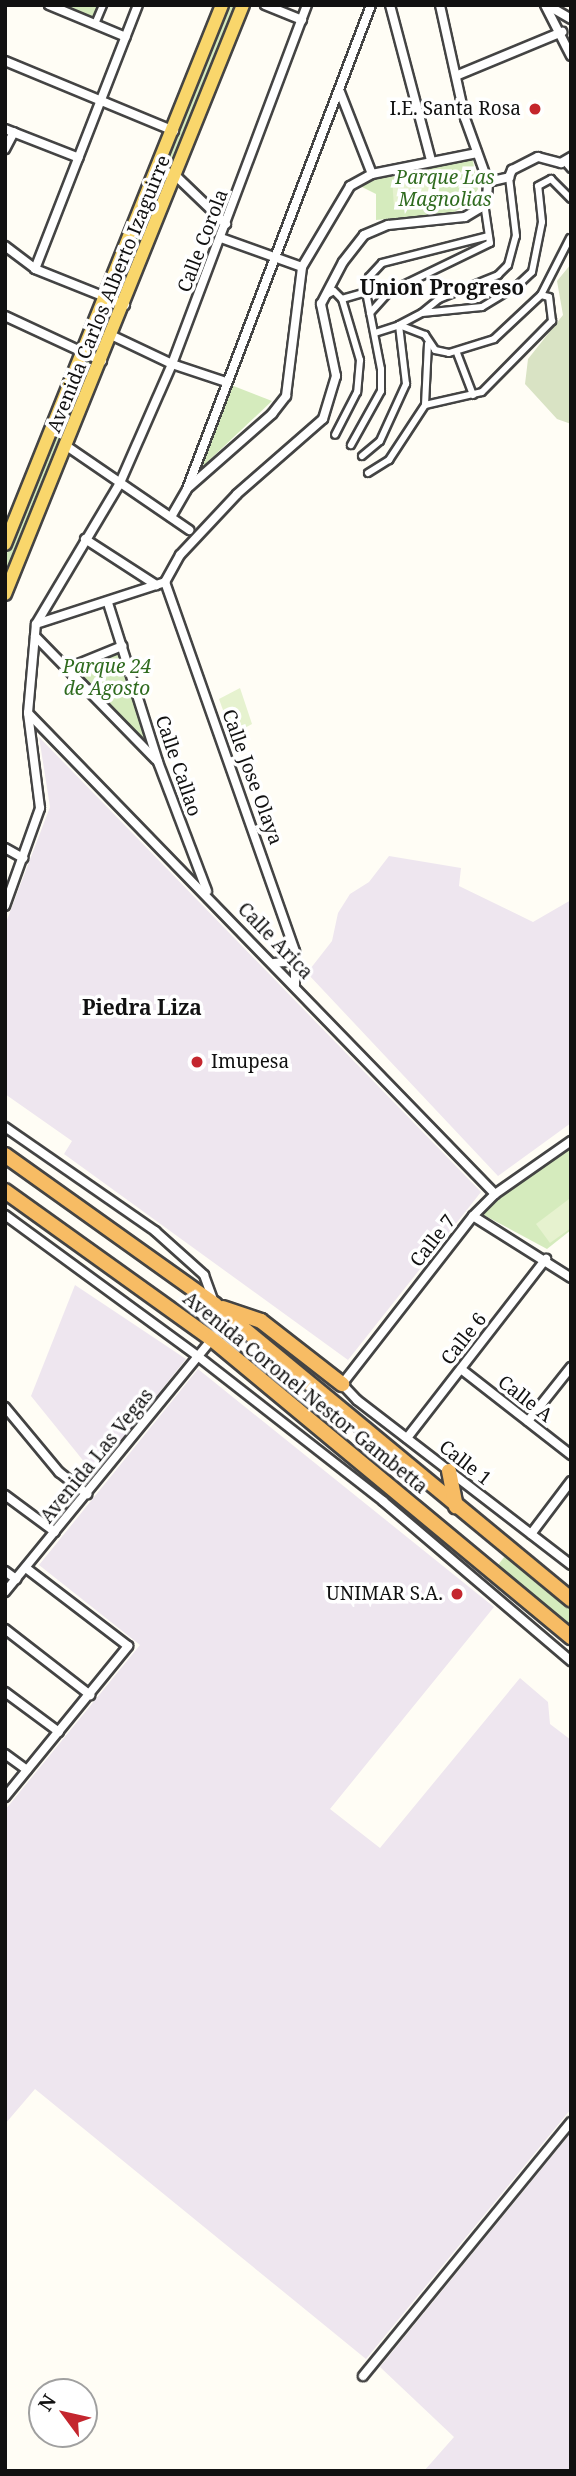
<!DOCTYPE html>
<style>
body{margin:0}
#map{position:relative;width:576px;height:2476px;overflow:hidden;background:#fffdf5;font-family:"Noto Serif",serif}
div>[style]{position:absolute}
.industrial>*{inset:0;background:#eee6ef}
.green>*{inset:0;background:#d5ebbd}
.cemetery>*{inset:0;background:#d9e3c4}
.pitch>*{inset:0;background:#e6f2cf;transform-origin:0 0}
.roads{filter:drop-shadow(2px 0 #444) drop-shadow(-2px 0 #444) drop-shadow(0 2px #444) drop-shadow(0 -2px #444)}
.pedestrian>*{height:6px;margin:-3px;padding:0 3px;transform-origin:3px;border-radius:3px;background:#fff}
.minor>*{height:8px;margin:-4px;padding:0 4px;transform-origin:4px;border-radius:4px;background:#fff}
.primary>*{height:12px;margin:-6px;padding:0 6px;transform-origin:6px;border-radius:6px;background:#f9d66b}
.trunk>*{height:14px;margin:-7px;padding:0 7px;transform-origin:7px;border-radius:7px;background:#f7bc64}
.dots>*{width:19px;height:19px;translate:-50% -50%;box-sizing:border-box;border:4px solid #fff;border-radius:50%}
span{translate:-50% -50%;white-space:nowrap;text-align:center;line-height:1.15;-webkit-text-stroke:7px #fff;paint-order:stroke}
.poi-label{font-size:19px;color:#111}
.right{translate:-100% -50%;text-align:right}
.left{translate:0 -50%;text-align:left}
.park-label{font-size:19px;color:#2f6b1f;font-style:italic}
.street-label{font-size:19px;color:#111}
.neighbourhood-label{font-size:21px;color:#111;font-weight:700}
.frame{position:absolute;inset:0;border:7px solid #111;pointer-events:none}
.north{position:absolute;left:28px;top:2378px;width:70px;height:70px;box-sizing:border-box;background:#fff;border:2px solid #a0a0a0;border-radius:50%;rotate:303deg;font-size:19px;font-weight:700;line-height:28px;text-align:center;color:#111}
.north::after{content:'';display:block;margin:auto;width:24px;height:32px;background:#c4262e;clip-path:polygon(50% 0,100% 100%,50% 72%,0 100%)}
</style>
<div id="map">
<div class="industrial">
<div style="clip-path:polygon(39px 737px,481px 1192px,348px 1360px,64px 1154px,72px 1141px,5px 1094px,5px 925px,50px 807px)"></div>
<div style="clip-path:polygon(389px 856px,461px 868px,459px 886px,533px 922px,571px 900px,571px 1123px,498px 1176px,307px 973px,332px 941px,338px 913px,350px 894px,369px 882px)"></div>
<div style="clip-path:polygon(75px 1285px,186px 1359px,94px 1474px,31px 1396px)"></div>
<div style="clip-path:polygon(198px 1369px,494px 1607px,330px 1809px,380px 1848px,520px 1678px,548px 1702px,550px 1724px,571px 1740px,571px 2109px,366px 2359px,35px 2089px,5px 2124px,5px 1810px,140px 1645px,39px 1565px)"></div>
<div style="clip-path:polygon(571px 2133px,571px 2471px,424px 2471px,454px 2437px,380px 2367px)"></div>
</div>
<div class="green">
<div style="clip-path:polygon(62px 5px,100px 5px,94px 19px)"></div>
<div style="clip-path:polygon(228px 5px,240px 5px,5px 580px,5px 558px)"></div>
<div style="clip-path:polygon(472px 156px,478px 189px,469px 204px,452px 213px,376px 220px,376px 194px,356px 184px)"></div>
<div style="clip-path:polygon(231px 385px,272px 401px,202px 467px,200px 461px)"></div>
<div style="clip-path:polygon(116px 653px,123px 659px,147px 739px,143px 743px,73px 673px,75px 667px)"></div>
<div style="clip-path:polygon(571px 1145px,571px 1230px,547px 1249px,480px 1213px)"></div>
<div style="clip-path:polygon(505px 1556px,571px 1608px,571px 1627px,498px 1565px)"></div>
</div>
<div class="cemetery">
<div style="clip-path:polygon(571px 264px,571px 424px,557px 419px,525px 384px,528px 359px,563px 315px,557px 281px)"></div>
</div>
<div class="pitch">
<div style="left:429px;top:177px;width:27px;height:37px;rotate:86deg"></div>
<div style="clip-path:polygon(240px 688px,252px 724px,232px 735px,219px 699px)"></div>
<div style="clip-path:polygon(569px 1199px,571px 1228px,550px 1243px,536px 1224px)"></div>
</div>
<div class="roads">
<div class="pedestrian">
<div style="left:95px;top:24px;width:21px;rotate:-67deg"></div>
<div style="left:565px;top:162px;width:9px;rotate:49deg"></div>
<div style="left:366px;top:292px;width:15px;rotate:-79deg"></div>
<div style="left:369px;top:277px;width:19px;rotate:-47deg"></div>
<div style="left:382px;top:263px;width:110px;rotate:-14.2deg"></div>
<div style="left:325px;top:296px;width:10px;rotate:-29deg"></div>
<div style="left:334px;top:291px;width:11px;rotate:45deg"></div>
<div style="left:342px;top:299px;width:64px;rotate:73.6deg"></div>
<div style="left:360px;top:360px;width:32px;rotate:95deg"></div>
<div style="left:357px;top:392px;width:48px;rotate:117.1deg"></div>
<div style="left:342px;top:299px;width:25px;rotate:-16deg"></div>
<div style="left:366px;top:292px;width:78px;rotate:79deg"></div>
<div style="left:381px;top:369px;width:22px;rotate:90deg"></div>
<div style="left:381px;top:391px;width:62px;rotate:119.1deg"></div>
<div style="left:423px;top:312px;width:21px;rotate:-39deg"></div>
<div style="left:439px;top:299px;width:64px;rotate:-22.1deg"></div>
<div style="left:498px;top:275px;width:14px;rotate:-45deg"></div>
<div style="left:508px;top:265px;width:30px;rotate:-75deg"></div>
<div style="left:516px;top:236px;width:59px;rotate:-96.8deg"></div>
<div style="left:370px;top:313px;width:28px;rotate:-48deg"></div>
<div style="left:389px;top:292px;width:112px;rotate:-25.9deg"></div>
<div style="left:490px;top:243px;width:40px;rotate:-98.5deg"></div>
<div style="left:375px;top:333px;width:25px;rotate:-18deg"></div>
<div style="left:399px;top:325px;width:28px;rotate:21deg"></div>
<div style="left:425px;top:335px;width:18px;rotate:56deg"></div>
<div style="left:435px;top:350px;width:14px;rotate:12deg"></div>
<div style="left:449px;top:353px;width:47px;rotate:-17.3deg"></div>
<div style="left:494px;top:339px;width:64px;rotate:-43.1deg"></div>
<div style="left:541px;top:295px;width:64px;rotate:-63deg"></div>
<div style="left:457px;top:353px;width:45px;rotate:69.1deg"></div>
<div style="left:425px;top:405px;width:58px;rotate:-12.8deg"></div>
<div style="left:482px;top:392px;width:100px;rotate:-45.4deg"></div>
<div style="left:552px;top:321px;width:24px;rotate:-97deg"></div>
<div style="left:549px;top:297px;width:8px;rotate:-166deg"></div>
<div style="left:362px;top:456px;width:23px;rotate:-40deg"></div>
<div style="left:380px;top:441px;width:63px;rotate:-65.5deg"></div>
<div style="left:406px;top:384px;width:59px;rotate:-96.8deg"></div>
<div style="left:399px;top:325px;width:26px;rotate:-28deg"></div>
<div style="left:422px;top:313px;width:60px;rotate:-5.7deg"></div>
<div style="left:482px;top:307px;width:42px;rotate:-31.4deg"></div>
<div style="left:518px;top:285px;width:19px;rotate:-43deg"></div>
<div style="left:532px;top:272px;width:51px;rotate:-78.7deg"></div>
<div style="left:542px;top:222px;width:36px;rotate:-96deg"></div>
<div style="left:538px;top:186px;width:15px;rotate:-28deg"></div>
<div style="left:551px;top:179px;width:28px;rotate:45deg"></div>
<div style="left:368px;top:473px;width:25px;rotate:-32deg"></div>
<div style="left:389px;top:460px;width:66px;rotate:-56.8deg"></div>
<div style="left:425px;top:405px;width:61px;rotate:-87.2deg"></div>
</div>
<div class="minor">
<div style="left:49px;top:5px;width:83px;rotate:22.6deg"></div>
<div style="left:265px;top:5px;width:40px;rotate:22deg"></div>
<div style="left:390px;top:5px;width:160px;rotate:75.2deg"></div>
<div style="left:545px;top:5px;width:57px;rotate:63deg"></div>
<div style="left:547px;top:5px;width:28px;rotate:30deg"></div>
<div style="left:5px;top:61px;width:183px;rotate:22.5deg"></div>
<div style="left:458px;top:75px;width:113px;rotate:-22.5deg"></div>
<div style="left:340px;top:92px;width:88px;rotate:68.7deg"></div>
<div style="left:5px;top:129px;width:79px;rotate:21.4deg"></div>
<div style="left:5px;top:149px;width:19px;rotate:-62deg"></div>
<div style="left:159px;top:169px;width:20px;rotate:24deg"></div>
<div style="left:177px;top:177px;width:68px;rotate:43.8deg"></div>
<div style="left:488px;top:182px;width:22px;rotate:-13deg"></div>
<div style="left:509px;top:177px;width:8px;rotate:-67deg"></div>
<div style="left:512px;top:170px;width:29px;rotate:-27deg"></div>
<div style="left:538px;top:157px;width:24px;rotate:15deg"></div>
<div style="left:561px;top:163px;width:12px;rotate:-31deg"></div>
<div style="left:221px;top:238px;width:86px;rotate:19.7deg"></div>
<div style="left:5px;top:246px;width:38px;rotate:37deg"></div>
<div style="left:35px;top:269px;width:97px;rotate:21.8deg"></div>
<div style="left:35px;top:269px;width:283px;rotate:-68.7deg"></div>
<div style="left:5px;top:316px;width:107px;rotate:24.9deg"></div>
<div style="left:113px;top:336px;width:65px;rotate:25.4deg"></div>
<div style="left:172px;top:364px;width:57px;rotate:18.4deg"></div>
<div style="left:68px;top:447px;width:147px;rotate:34.4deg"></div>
<div style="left:189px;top:487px;width:111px;rotate:-41.3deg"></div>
<div style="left:272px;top:414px;width:23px;rotate:-52deg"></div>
<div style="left:286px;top:396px;width:130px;rotate:-82.9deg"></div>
<div style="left:302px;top:267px;width:94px;rotate:-59.3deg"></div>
<div style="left:350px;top:186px;width:25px;rotate:-29deg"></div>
<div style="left:372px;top:174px;width:107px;rotate:-11.3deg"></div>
<div style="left:171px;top:517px;width:32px;rotate:-60deg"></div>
<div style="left:187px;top:489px;width:518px;rotate:-69.18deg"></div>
<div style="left:85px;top:539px;width:85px;rotate:32.9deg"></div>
<div style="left:165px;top:582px;width:31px;rotate:-61deg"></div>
<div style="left:180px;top:555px;width:83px;rotate:-46.9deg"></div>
<div style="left:237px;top:494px;width:114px;rotate:-41.1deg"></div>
<div style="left:323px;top:419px;width:45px;rotate:-73.2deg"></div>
<div style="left:336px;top:376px;width:74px;rotate:-101.8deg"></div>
<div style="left:321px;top:304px;width:47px;rotate:-62.4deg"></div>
<div style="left:343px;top:262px;width:34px;rotate:-52deg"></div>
<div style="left:364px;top:235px;width:26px;rotate:-23deg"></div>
<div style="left:388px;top:225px;width:77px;rotate:-5.9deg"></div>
<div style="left:465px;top:217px;width:17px;rotate:-31deg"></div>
<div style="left:480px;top:208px;width:12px;rotate:-55deg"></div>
<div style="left:487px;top:198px;width:16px;rotate:-86deg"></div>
<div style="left:488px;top:182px;width:68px;rotate:-109.8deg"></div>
<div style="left:465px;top:118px;width:116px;rotate:-102.5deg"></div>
<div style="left:165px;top:582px;width:392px;rotate:70.6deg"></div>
<div style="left:295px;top:952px;width:33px;rotate:90deg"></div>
<div style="left:108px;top:603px;width:167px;rotate:72.5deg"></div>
<div style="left:158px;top:762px;width:138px;rotate:69.2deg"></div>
<div style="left:36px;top:624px;width:136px;rotate:-18deg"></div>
<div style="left:35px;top:636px;width:173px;rotate:45.7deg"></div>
<div style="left:66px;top:669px;width:61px;rotate:-22.3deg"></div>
<div style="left:29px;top:714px;width:669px;rotate:45.85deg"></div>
<div style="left:5px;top:848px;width:21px;rotate:29deg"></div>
<div style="left:5px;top:906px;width:104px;rotate:-70.3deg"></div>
<div style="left:40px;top:808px;width:96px;rotate:-97.2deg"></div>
<div style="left:28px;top:713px;width:89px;rotate:-84.9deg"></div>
<div style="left:36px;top:624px;width:162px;rotate:-59.2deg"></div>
<div style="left:119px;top:485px;width:132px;rotate:-66.3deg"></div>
<div style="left:172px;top:364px;width:384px;rotate:-69.4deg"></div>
<div style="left:274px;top:963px;width:10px;rotate:-6deg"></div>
<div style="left:284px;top:962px;width:15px;rotate:-42deg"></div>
<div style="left:5px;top:1127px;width:183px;rotate:34.7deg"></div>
<div style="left:155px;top:1231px;width:66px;rotate:41.9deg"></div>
<div style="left:204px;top:1275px;width:30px;rotate:70deg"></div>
<div style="left:571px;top:1141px;width:93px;rotate:145.1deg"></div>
<div style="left:495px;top:1194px;width:31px;rotate:135deg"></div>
<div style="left:473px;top:1216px;width:213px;rotate:127.9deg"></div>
<div style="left:342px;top:1384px;width:22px;rotate:47deg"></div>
<div style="left:357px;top:1400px;width:270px;rotate:37.6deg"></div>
<div style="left:5px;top:1215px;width:240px;rotate:36.2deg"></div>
<div style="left:199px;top:1357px;width:234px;rotate:38deg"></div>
<div style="left:383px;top:1501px;width:247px;rotate:40.4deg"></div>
<div style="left:473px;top:1216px;width:116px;rotate:32.3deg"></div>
<div style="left:461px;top:1369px;width:140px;rotate:38deg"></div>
<div style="left:5px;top:1407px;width:85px;rotate:50.3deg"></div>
<div style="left:59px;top:1472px;width:36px;rotate:38deg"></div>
<div style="left:528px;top:1421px;width:69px;rotate:-51.5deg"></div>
<div style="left:407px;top:1438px;width:227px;rotate:-52.2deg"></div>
<div style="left:5px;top:1495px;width:62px;rotate:36.5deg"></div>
<div style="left:531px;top:1534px;width:66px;rotate:-53deg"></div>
<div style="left:5px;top:1571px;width:14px;rotate:36deg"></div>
<div style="left:5px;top:1592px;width:327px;rotate:-50.7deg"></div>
<div style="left:5px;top:1629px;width:108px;rotate:37.8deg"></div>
<div style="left:5px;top:1692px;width:67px;rotate:36.5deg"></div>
<div style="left:5px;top:1754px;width:27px;rotate:36deg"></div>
<div style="left:5px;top:1797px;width:195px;rotate:-50.8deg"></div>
<div style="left:128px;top:1646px;width:128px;rotate:-142.6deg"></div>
<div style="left:363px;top:2376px;width:328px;rotate:-50.7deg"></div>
</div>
<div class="primary">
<div style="left:5px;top:544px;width:581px;rotate:-68.07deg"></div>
<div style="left:5px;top:594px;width:635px;rotate:-68deg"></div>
</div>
<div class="trunk">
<div style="left:5px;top:1155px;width:258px;rotate:35.5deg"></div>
<div style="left:215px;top:1305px;width:462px;rotate:39.6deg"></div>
<div style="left:5px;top:1191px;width:254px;rotate:35.6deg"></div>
<div style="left:212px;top:1339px;width:467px;rotate:39.7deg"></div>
<div style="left:223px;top:1308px;width:40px;rotate:18.9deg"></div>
<div style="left:261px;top:1321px;width:103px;rotate:37.9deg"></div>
<div style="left:449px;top:1471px;width:36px;rotate:79deg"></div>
</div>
</div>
<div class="dots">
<div style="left:535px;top:109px;background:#c4262e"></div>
<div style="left:197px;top:1062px;background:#c4262e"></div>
<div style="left:457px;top:1594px;background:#c4262e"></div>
</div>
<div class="poi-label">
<span class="right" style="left:521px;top:109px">I.E. Santa Rosa</span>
<span class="left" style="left:211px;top:1062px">Imupesa</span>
<span class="right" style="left:443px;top:1594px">UNIMAR S.A.</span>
</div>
<div class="park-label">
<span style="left:445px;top:189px">Parque Las<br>Magnolias</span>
<span style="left:107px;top:678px">Parque 24<br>de Agosto</span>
</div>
<div class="street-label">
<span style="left:203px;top:241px;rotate:-69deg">Calle Corola</span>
<span style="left:109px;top:294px;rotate:-68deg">Avenida Carlos Alberto Izaguirre</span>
<span style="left:178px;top:766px;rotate:71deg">Calle Callao</span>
<span style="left:252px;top:777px;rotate:70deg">Calle Jose Olaya</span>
<span style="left:275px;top:941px;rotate:46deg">Calle Arica</span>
<span style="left:433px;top:1241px;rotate:-52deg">Calle 7</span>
<span style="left:464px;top:1339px;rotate:-52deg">Calle 6</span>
<span style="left:305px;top:1393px;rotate:39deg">Avenida Coronel Nestor Gambetta</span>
<span style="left:525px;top:1399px;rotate:38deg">Calle A</span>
<span style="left:97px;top:1456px;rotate:-51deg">Avenida Las Vegas</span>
<span style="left:465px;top:1463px;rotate:38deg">Calle 1</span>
</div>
<div class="neighbourhood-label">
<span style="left:442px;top:287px">Union Progreso</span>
<span style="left:142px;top:1007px">Piedra Liza</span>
</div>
<div class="frame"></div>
<div class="north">N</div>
</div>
